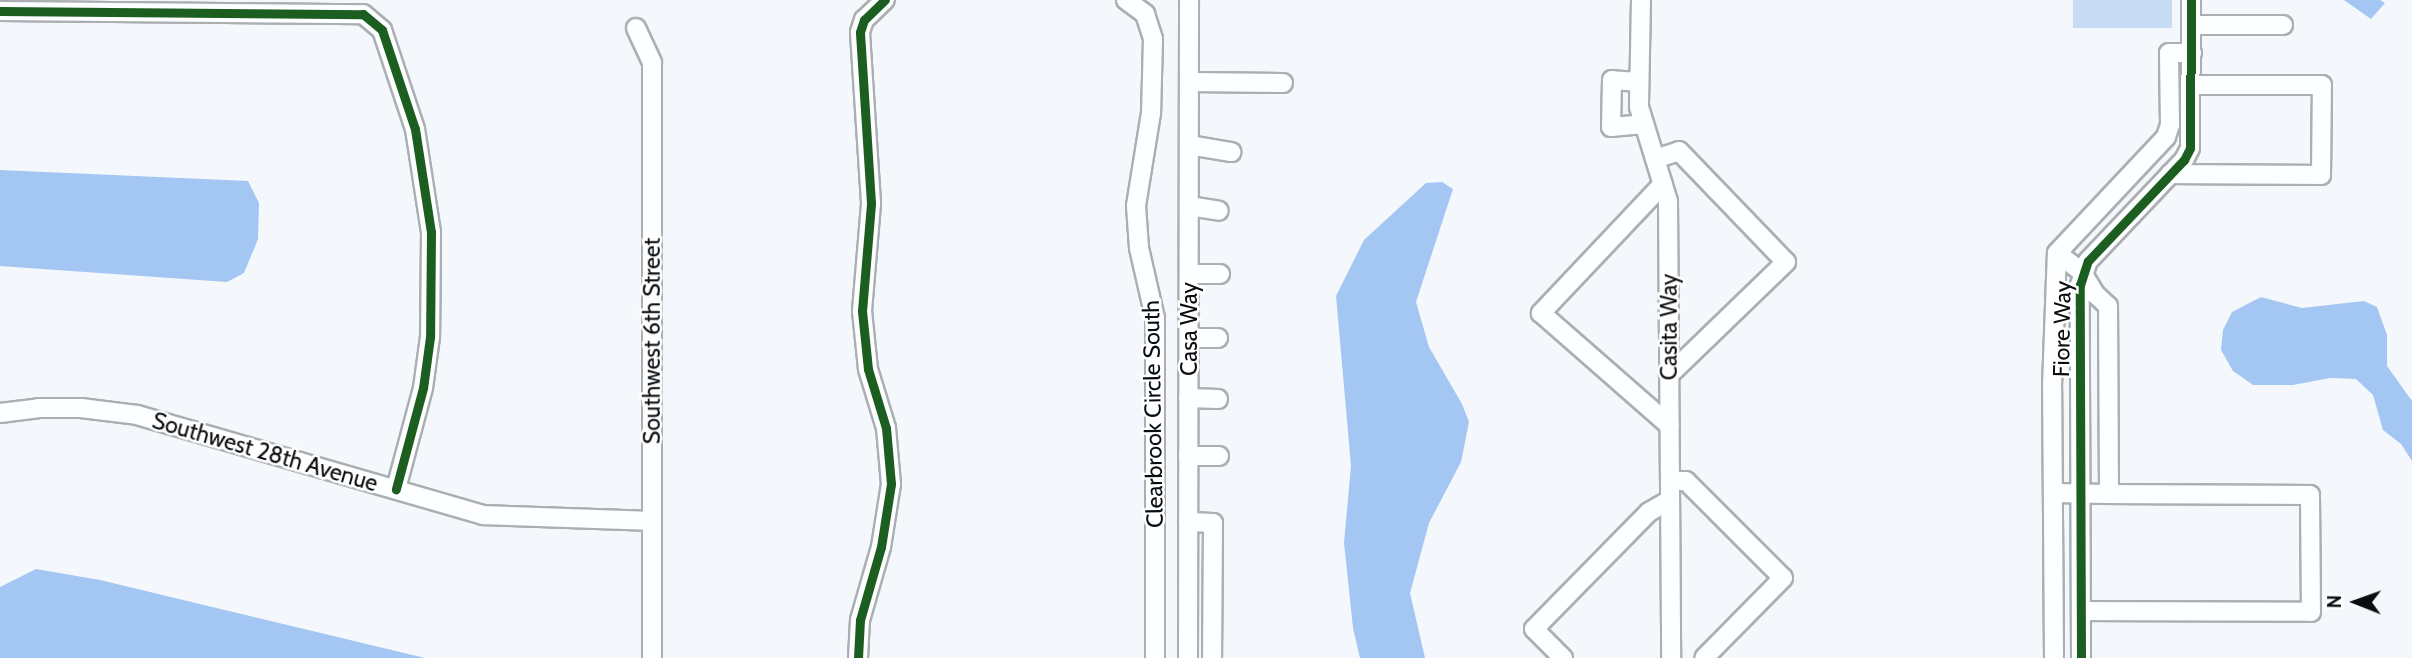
<!DOCTYPE html>
<style>
body{margin:0}
#map{position:relative;width:2412px;height:658px;overflow:hidden;background:#f4f8fc;font-family:Cabin,sans-serif}
div>[style]{position:absolute}
.green>*{inset:0;background:#c8dcf5;transform-origin:0 0}
.water>*{inset:0;background:#a3c6f2}
.roads{filter:drop-shadow(2px 0 #abafb2) drop-shadow(-2px 0 #abafb2) drop-shadow(0 2px #abafb2) drop-shadow(0 -2px #abafb2)}
.minor>*{height:18px;margin:-9px;padding:0 9px;transform-origin:9px;border-radius:9px;background:#fdfeff}
.cycleway>*{height:9px;margin:-4.5px;padding:0 4.5px;transform-origin:4.5px;border-radius:4.5px;background:#1b5e20}
span{translate:-50% -50%;white-space:nowrap;text-align:center;line-height:1.15;-webkit-text-stroke:5px #fff;paint-order:stroke}
.street-label{font-size:23px;color:#0a0d10}
.north{position:absolute;left:2321px;top:567px;width:70px;height:70px;-webkit-text-stroke:5px #fff;paint-order:stroke;rotate:271deg;font-size:19px;font-weight:700;line-height:28px;text-align:center;color:#0a0d10}
.north::after{content:'';display:block;margin:auto;width:24px;height:32px;background:#0a0d10;clip-path:polygon(50% 0,100% 100%,50% 72%,0 100%)}
</style>
<div id="map">
<div class="green">
<div style="left:2073px;top:0;width:99px;height:28px"></div>
</div>
<div class="water">
<div style="clip-path:polygon(2344px 0,2380px 0,2385px 3px,2371px 19px)"></div>
<div style="clip-path:polygon(0 170px,248px 181px,259px 203px,258px 239px,244px 273px,227px 282px,0 266px)"></div>
<div style="clip-path:polygon(1442px 182px,1453px 189px,1416px 302px,1429px 347px,1462px 404px,1469px 422px,1461px 462px,1429px 523px,1410px 593px,1425px 658px,1360px 658px,1353px 628px,1344px 543px,1351px 466px,1336px 296px,1364px 240px,1426px 183px)"></div>
<div style="clip-path:polygon(2261px 297px,2302px 308px,2364px 301px,2377px 307px,2387px 335px,2387px 366px,2412px 401px,2412px 461px,2401px 444px,2383px 430px,2373px 395px,2356px 379px,2330px 378px,2293px 385px,2253px 385px,2233px 371px,2221px 350px,2223px 330px,2232px 312px)"></div>
<div style="clip-path:polygon(36px 569px,100px 580px,425px 658px,0 658px,0 587px)"></div>
</div>
<div class="roads">
<div class="minor">
<div style="left:1126px;top:0;width:24px;rotate:36deg"></div>
<div style="left:1145px;top:14px;width:26px;rotate:72deg"></div>
<div style="left:1153px;top:39px;width:74px;rotate:91.5deg"></div>
<div style="left:1151px;top:113px;width:94px;rotate:99.2deg"></div>
<div style="left:1136px;top:206px;width:42px;rotate:85.9deg"></div>
<div style="left:1139px;top:248px;width:72px;rotate:77.1deg"></div>
<div style="left:1155px;top:318px;width:340px;rotate:90deg"></div>
<div style="left:1641px;top:0;width:107px;rotate:91.1deg"></div>
<div style="left:1639px;top:107px;width:98px;rotate:72.9deg"></div>
<div style="left:1668px;top:201px;width:457px;rotate:89.6deg"></div>
<div style="left:0;top:11px;width:363px;rotate:0.5deg"></div>
<div style="left:363px;top:14px;width:25px;rotate:40deg"></div>
<div style="left:382px;top:30px;width:104px;rotate:71.6deg"></div>
<div style="left:415px;top:129px;width:104px;rotate:81.2deg"></div>
<div style="left:431px;top:232px;width:105px;rotate:90.5deg"></div>
<div style="left:430px;top:337px;width:51px;rotate:97.8deg"></div>
<div style="left:423px;top:388px;width:105px;rotate:105deg"></div>
<div style="left:2191px;top:25px;width:92px"></div>
<div style="left:636px;top:28px;width:38px;rotate:65deg"></div>
<div style="left:652px;top:63px;width:595px;rotate:90deg"></div>
<div style="left:1189px;top:82px;width:94px;rotate:0.6deg"></div>
<div style="left:1639px;top:82px;width:27px;rotate:-176deg"></div>
<div style="left:1612px;top:80px;width:47px;rotate:91.2deg"></div>
<div style="left:1611px;top:127px;width:33px;rotate:-5deg"></div>
<div style="left:1189px;top:145px;width:43px;rotate:9.5deg"></div>
<div style="left:1655px;top:159px;width:25px;rotate:-18deg"></div>
<div style="left:1679px;top:151px;width:154px;rotate:46.1deg"></div>
<div style="left:1786px;top:262px;width:163px;rotate:136deg"></div>
<div style="left:2170px;top:174px;width:151px;rotate:0.4deg"></div>
<div style="left:2321px;top:175px;width:90px;rotate:-89.4deg"></div>
<div style="left:2322px;top:85px;width:130px;rotate:180deg"></div>
<div style="left:1663px;top:184px;width:178px;rotate:133.4deg"></div>
<div style="left:1541px;top:313px;width:171px;rotate:41.2deg"></div>
<div style="left:1189px;top:206px;width:30px;rotate:9deg"></div>
<div style="left:1189px;top:274px;width:31px"></div>
<div style="left:1189px;top:338px;width:29px"></div>
<div style="left:1188px;top:398px;width:30px;rotate:2deg"></div>
<div style="left:0;top:413px;width:38px;rotate:-7deg"></div>
<div style="left:38px;top:408px;width:43px"></div>
<div style="left:81px;top:408px;width:56px;rotate:7.1deg"></div>
<div style="left:137px;top:415px;width:360px;rotate:16.1deg"></div>
<div style="left:483px;top:515px;width:169px;rotate:2deg"></div>
<div style="left:1188px;top:456px;width:31px"></div>
<div style="left:1670px;top:481px;width:16px"></div>
<div style="left:1686px;top:481px;width:137px;rotate:45deg"></div>
<div style="left:1783px;top:578px;width:112px;rotate:134.6deg"></div>
<div style="left:2053px;top:493px;width:56px;rotate:1deg"></div>
<div style="left:2109px;top:494px;width:188px;rotate:-90.3deg"></div>
<div style="left:2108px;top:306px;width:18px;rotate:-137deg"></div>
<div style="left:2095px;top:294px;width:26px;rotate:-121deg"></div>
<div style="left:2082px;top:272px;width:31px;rotate:-143deg"></div>
<div style="left:1188px;top:522px;width:25px;rotate:2deg"></div>
<div style="left:1213px;top:523px;width:135px;rotate:90.4deg"></div>
<div style="left:2081px;top:611px;width:230px;rotate:0.2deg"></div>
<div style="left:2311px;top:612px;width:117px;rotate:-90.5deg"></div>
<div style="left:2310px;top:495px;width:201px;rotate:-179.7deg"></div>
<div style="left:858px;top:658px;width:38px;rotate:-87deg"></div>
<div style="left:860px;top:620px;width:76px;rotate:-74deg"></div>
<div style="left:881px;top:547px;width:64px;rotate:-81deg"></div>
<div style="left:891px;top:484px;width:56px;rotate:-95.1deg"></div>
<div style="left:886px;top:428px;width:62px;rotate:-107deg"></div>
<div style="left:868px;top:369px;width:58px;rotate:-95.9deg"></div>
<div style="left:862px;top:311px;width:108px;rotate:-85.2deg"></div>
<div style="left:871px;top:203px;width:171px;rotate:-93.7deg"></div>
<div style="left:860px;top:32px;width:13px;rotate:-72deg"></div>
<div style="left:864px;top:20px;width:29px;rotate:-44deg"></div>
<div style="left:1188px;top:658px;width:658px;rotate:-89.91deg"></div>
<div style="left:1563px;top:658px;width:41px;rotate:-135deg"></div>
<div style="left:1534px;top:629px;width:164px;rotate:-45.5deg"></div>
<div style="left:1649px;top:512px;width:24px;rotate:-30deg"></div>
<div style="left:2054px;top:658px;width:271px;rotate:-90.4deg"></div>
<div style="left:2052px;top:387px;width:134px;rotate:-87.9deg"></div>
<div style="left:2057px;top:253px;width:159px;rotate:-46.8deg"></div>
<div style="left:2166px;top:137px;width:13px;rotate:-72deg"></div>
<div style="left:2170px;top:125px;width:72px;rotate:-90.8deg"></div>
<div style="left:2169px;top:53px;width:23px"></div>
<div style="left:2081px;top:658px;width:373px;rotate:-90.2deg"></div>
<div style="left:2080px;top:285px;width:25px;rotate:-72deg"></div>
<div style="left:2088px;top:261px;width:139px;rotate:-46.5deg"></div>
<div style="left:2184px;top:160px;width:13px;rotate:-63deg"></div>
<div style="left:2190px;top:148px;width:148px;rotate:-89.6deg"></div>
</div>
</div>
<div class="cycleway">
<div style="left:0;top:11px;width:363px;rotate:0.5deg"></div>
<div style="left:363px;top:14px;width:25px;rotate:40deg"></div>
<div style="left:382px;top:30px;width:104px;rotate:71.6deg"></div>
<div style="left:415px;top:129px;width:104px;rotate:81.2deg"></div>
<div style="left:431px;top:232px;width:105px;rotate:90.5deg"></div>
<div style="left:430px;top:337px;width:51px;rotate:97.8deg"></div>
<div style="left:423px;top:388px;width:105px;rotate:105deg"></div>
<div style="left:858px;top:658px;width:38px;rotate:-87deg"></div>
<div style="left:860px;top:620px;width:76px;rotate:-74deg"></div>
<div style="left:881px;top:547px;width:64px;rotate:-81deg"></div>
<div style="left:891px;top:484px;width:56px;rotate:-95.1deg"></div>
<div style="left:886px;top:428px;width:62px;rotate:-107deg"></div>
<div style="left:868px;top:369px;width:58px;rotate:-95.9deg"></div>
<div style="left:862px;top:311px;width:108px;rotate:-85.2deg"></div>
<div style="left:871px;top:203px;width:171px;rotate:-93.7deg"></div>
<div style="left:860px;top:32px;width:13px;rotate:-72deg"></div>
<div style="left:864px;top:20px;width:29px;rotate:-44deg"></div>
<div style="left:2081px;top:658px;width:373px;rotate:-90.2deg"></div>
<div style="left:2080px;top:285px;width:25px;rotate:-72deg"></div>
<div style="left:2088px;top:261px;width:139px;rotate:-46.5deg"></div>
<div style="left:2184px;top:160px;width:13px;rotate:-63deg"></div>
<div style="left:2190px;top:148px;width:148px;rotate:-89.6deg"></div>
</div>
<div class="street-label">
<span style="left:1669px;top:327px;rotate:-90deg">Casita Way</span>
<span style="left:1189px;top:329px;rotate:-90deg">Casa Way</span>
<span style="left:2062px;top:329px;rotate:-89deg">Fiore Way</span>
<span style="left:652px;top:341px;rotate:-90deg">Southwest 6th Street</span>
<span style="left:1153px;top:414px;rotate:-91deg">Clearbrook Circle South</span>
<span style="left:265px;top:452px;rotate:16deg">Southwest 28th Avenue</span>
</div>
<div class="north">N</div>
</div>
